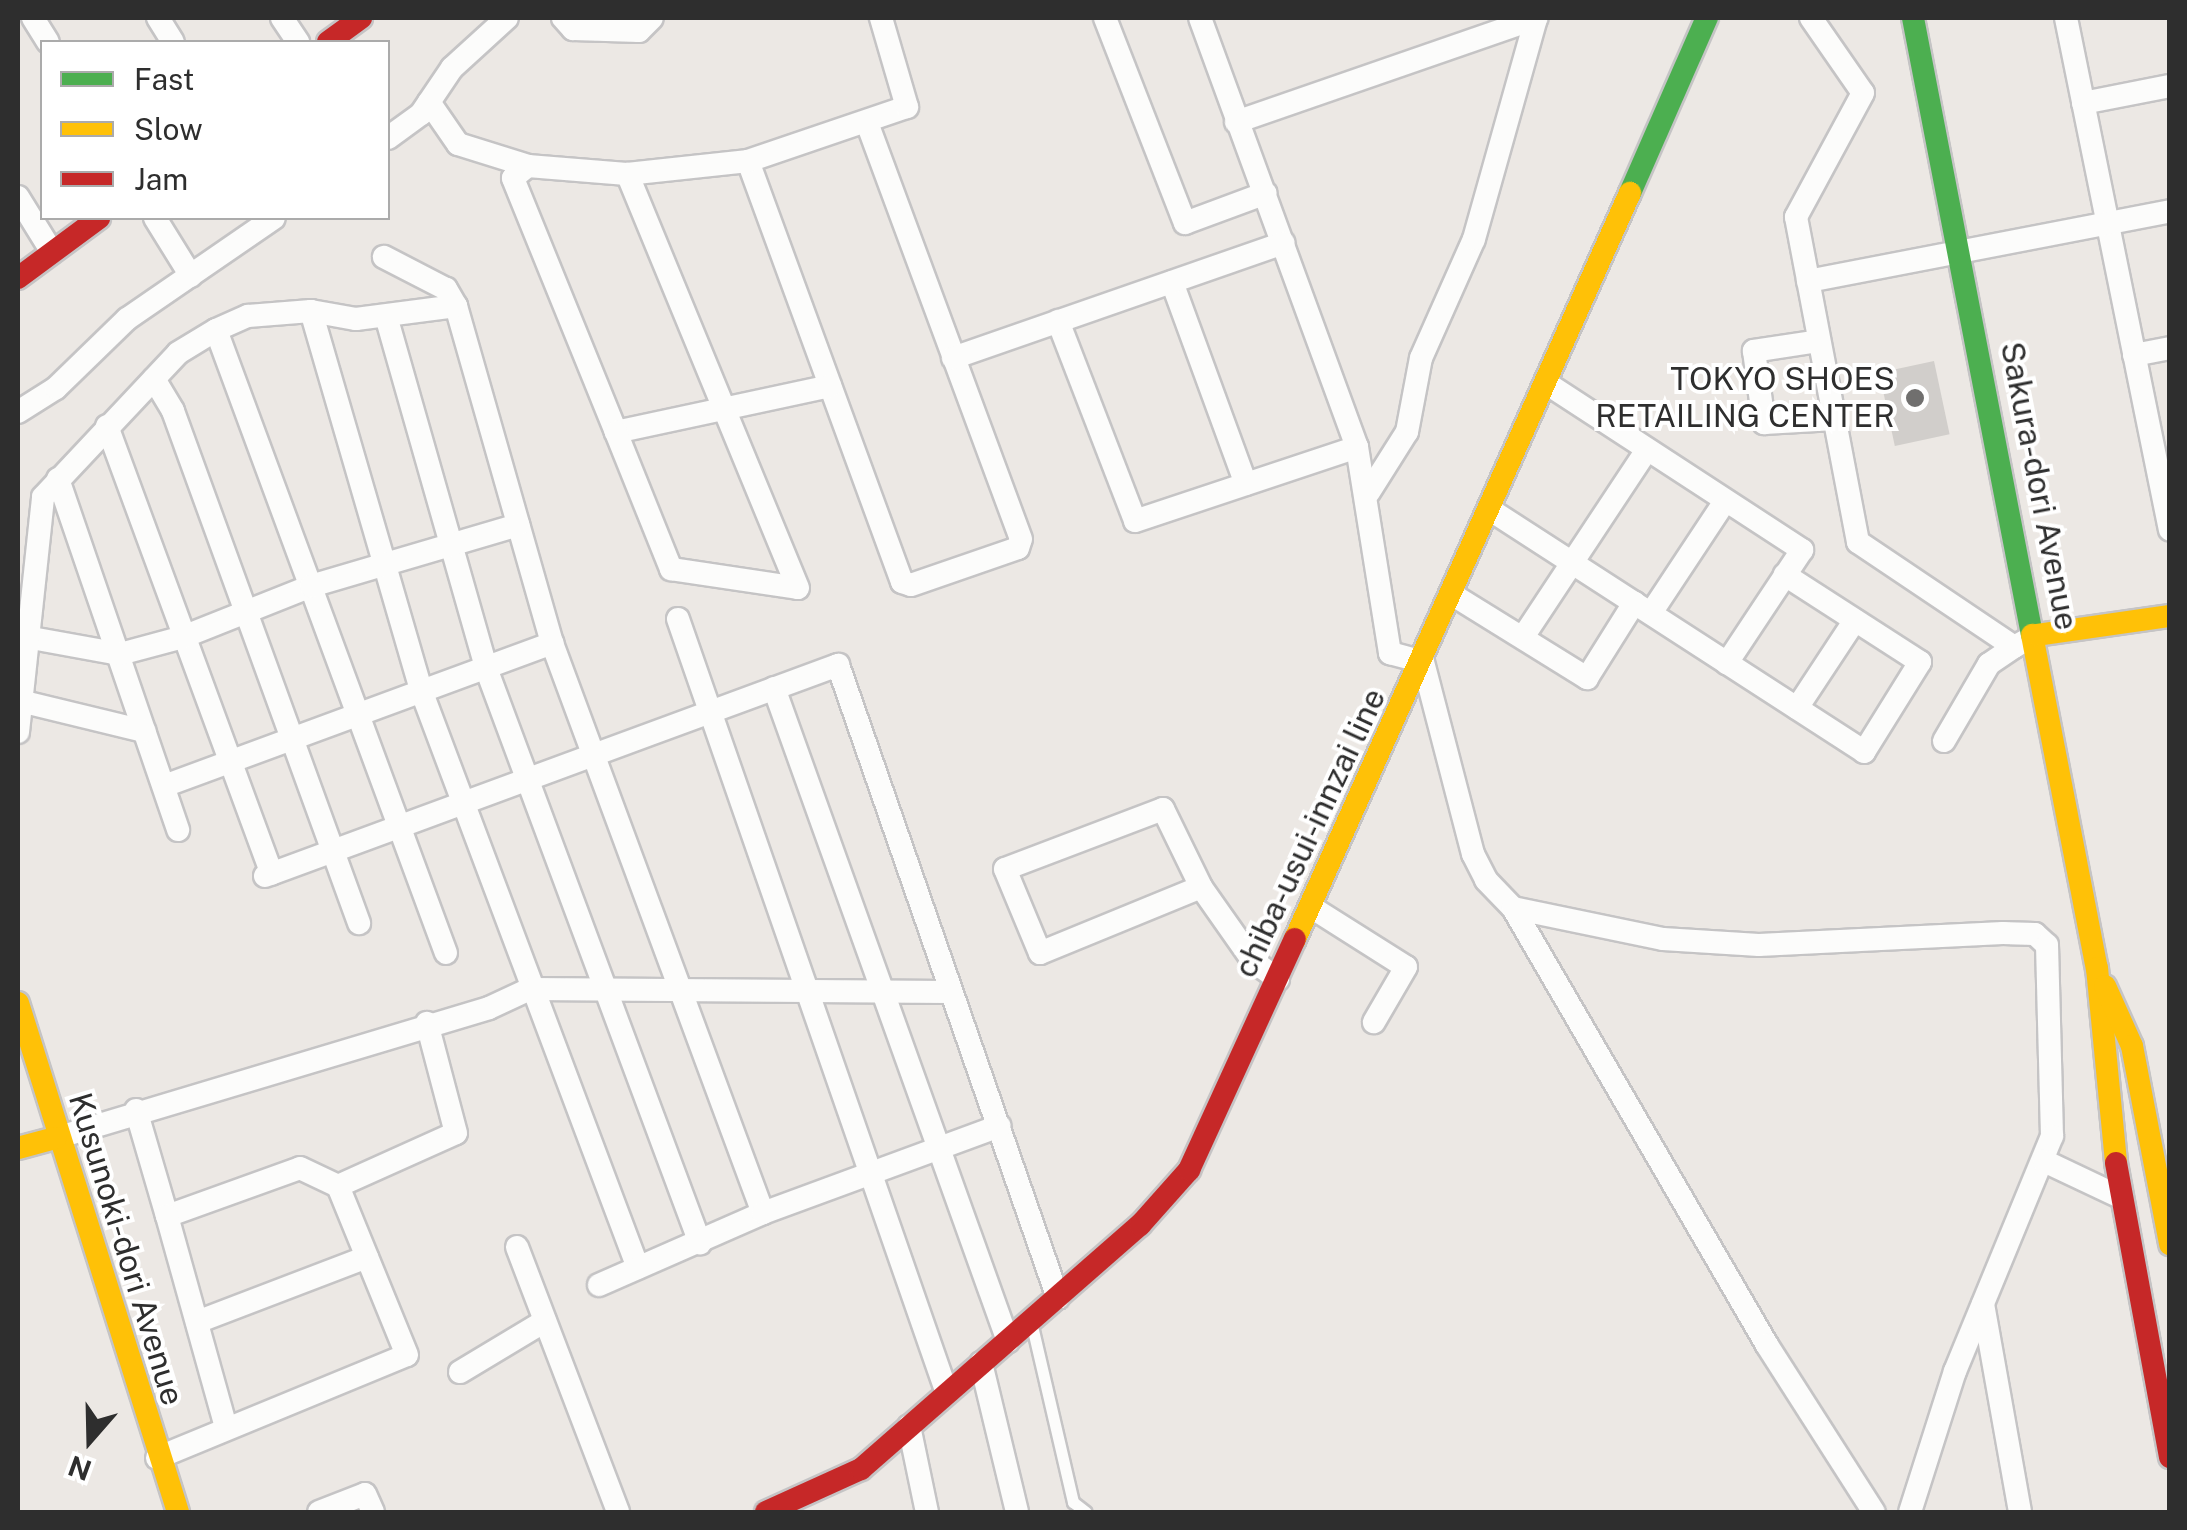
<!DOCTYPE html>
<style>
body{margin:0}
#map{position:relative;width:2187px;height:1530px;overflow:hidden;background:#ece8e4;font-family:"Public Sans",sans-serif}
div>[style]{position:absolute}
.building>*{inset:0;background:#d1cecb;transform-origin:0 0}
.roads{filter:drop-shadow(2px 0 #c5c4c5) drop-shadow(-2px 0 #c5c4c5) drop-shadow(0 2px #c5c4c5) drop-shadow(0 -2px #c5c4c5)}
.lane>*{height:11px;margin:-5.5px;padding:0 5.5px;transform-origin:5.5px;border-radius:5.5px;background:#fcfcfb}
.street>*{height:22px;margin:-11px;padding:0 11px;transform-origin:11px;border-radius:11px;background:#fcfcfb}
.fast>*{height:22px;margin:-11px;padding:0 11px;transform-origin:11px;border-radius:11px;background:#4caf50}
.slow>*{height:22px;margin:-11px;padding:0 11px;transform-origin:11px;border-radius:11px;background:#ffc107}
.jam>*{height:22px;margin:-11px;padding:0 11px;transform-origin:11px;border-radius:11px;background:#c62828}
.dots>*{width:28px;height:28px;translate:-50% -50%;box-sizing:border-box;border:5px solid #fff;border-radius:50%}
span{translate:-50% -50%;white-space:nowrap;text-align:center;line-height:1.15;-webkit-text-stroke:8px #fff;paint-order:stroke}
.poi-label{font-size:32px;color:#2e2e2e}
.right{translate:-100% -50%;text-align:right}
.street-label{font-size:32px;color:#2e2e2e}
.frame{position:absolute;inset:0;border:20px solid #2e2e2e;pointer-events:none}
.legend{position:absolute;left:40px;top:40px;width:350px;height:180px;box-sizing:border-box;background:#fff;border:2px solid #ababab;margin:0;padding:12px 18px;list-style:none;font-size:30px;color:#2e2e2e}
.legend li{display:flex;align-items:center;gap:20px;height:50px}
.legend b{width:50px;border:2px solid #ababab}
.north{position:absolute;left:40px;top:1390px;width:100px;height:100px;-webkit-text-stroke:8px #fff;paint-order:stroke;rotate:200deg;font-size:28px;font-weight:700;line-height:40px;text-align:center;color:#2e2e2e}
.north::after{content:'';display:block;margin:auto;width:35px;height:45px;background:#2e2e2e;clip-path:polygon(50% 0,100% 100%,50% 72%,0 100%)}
</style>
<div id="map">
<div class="building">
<div style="left:1934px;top:361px;width:75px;height:56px;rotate:78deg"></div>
</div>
<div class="roads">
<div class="lane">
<div style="left:1033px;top:1330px;width:177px;rotate:76.9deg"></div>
<div style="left:1073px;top:1502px;width:16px;rotate:38deg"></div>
</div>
<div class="street">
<div style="left:33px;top:18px;width:28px;rotate:58deg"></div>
<div style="left:158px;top:18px;width:28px;rotate:58deg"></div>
<div style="left:282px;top:18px;width:29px;rotate:56deg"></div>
<div style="left:563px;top:18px;width:15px;rotate:48deg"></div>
<div style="left:573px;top:29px;width:66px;rotate:1.7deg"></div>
<div style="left:639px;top:31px;width:18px;rotate:-45deg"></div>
<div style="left:1105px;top:18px;width:220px;rotate:68.7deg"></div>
<div style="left:1185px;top:223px;width:86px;rotate:-20.3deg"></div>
<div style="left:1200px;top:18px;width:457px;rotate:69.9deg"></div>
<div style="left:1357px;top:447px;width:209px;rotate:80.9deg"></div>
<div style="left:1390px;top:653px;width:34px;rotate:15deg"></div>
<div style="left:1423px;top:662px;width:198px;rotate:75.4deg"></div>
<div style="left:1473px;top:854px;width:29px;rotate:63deg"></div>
<div style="left:1486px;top:880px;width:39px;rotate:46deg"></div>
<div style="left:1513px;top:908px;width:153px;rotate:11.7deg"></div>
<div style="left:1663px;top:939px;width:96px;rotate:3.6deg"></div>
<div style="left:1759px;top:945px;width:244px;rotate:-2.8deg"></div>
<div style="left:2003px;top:933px;width:32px;rotate:2deg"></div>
<div style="left:2035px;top:934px;width:16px;rotate:43deg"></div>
<div style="left:2047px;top:945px;width:191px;rotate:88.5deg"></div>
<div style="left:2052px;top:1136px;width:254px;rotate:112.4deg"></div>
<div style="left:1955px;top:1371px;width:148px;rotate:107.7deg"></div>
<div style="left:1811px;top:18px;width:91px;rotate:55.3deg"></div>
<div style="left:1863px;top:93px;width:141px;rotate:118.4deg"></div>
<div style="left:1796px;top:217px;width:331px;rotate:79.2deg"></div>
<div style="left:1858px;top:542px;width:188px;rotate:33.9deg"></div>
<div style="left:2014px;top:647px;width:25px;rotate:-29deg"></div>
<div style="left:2066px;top:18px;width:522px;rotate:78.52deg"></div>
<div style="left:429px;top:102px;width:51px;rotate:55.4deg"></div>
<div style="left:458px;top:144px;width:73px;rotate:17.4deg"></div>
<div style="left:2083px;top:103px;width:89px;rotate:-11.1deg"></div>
<div style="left:1236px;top:122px;width:318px;rotate:-19.1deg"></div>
<div style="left:388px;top:138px;width:41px;rotate:-36deg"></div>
<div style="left:421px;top:114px;width:55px;rotate:-56deg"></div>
<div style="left:452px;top:68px;width:74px;rotate:-42.3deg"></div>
<div style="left:748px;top:161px;width:448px;rotate:69.9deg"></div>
<div style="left:902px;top:582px;width:9px;rotate:18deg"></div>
<div style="left:911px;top:585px;width:113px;rotate:-19.1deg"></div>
<div style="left:1018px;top:548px;width:9px;rotate:-72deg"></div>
<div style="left:1021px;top:539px;width:445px;rotate:-110.3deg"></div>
<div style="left:18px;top:197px;width:65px;rotate:58.3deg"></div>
<div style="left:155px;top:218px;width:68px;rotate:58.2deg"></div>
<div style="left:1808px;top:281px;width:369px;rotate:-10.9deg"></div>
<div style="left:1172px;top:282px;width:215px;rotate:69.9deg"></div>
<div style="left:456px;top:306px;width:350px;rotate:74.1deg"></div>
<div style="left:552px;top:643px;width:608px;rotate:69.69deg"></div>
<div style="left:311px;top:311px;width:395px;rotate:73.8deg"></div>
<div style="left:421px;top:690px;width:617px;rotate:69.42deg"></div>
<div style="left:386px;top:316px;width:366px;rotate:74.1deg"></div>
<div style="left:486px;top:668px;width:614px;rotate:69.59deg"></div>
<div style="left:1058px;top:321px;width:214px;rotate:68.9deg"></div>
<div style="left:1135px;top:521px;width:234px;rotate:-18.4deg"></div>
<div style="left:216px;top:330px;width:664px;rotate:69.74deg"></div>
<div style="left:1819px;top:341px;width:66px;rotate:171.3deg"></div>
<div style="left:1754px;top:351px;width:73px;rotate:82.1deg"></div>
<div style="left:1764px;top:423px;width:71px;rotate:-3.2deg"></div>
<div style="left:2134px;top:355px;width:37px;rotate:-11deg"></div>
<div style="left:953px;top:358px;width:350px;rotate:-19.2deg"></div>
<div style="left:154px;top:379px;width:37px;rotate:59deg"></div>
<div style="left:173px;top:411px;width:545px;rotate:70.03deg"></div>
<div style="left:1546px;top:383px;width:306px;rotate:33.1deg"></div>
<div style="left:1802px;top:550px;width:136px;rotate:123.6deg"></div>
<div style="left:830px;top:386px;width:219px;rotate:167.9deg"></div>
<div style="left:616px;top:432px;width:274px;rotate:-112.1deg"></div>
<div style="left:513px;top:178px;width:19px;rotate:-39deg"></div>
<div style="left:528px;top:166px;width:99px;rotate:4.6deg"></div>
<div style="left:627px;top:174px;width:122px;rotate:-6.1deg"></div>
<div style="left:748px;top:161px;width:168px;rotate:-18.8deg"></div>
<div style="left:907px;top:107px;width:93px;rotate:-106.3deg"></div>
<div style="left:18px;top:412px;width:45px;rotate:-32.3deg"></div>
<div style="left:56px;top:388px;width:99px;rotate:-44.2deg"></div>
<div style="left:127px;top:319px;width:178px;rotate:-34.5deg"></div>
<div style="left:107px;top:426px;width:477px;rotate:69.8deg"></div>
<div style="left:616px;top:432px;width:148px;rotate:68.1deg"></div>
<div style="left:671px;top:569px;width:128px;rotate:8.5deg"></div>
<div style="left:798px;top:588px;width:448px;rotate:-112.4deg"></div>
<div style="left:58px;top:479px;width:371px;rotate:71.1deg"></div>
<div style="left:1369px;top:492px;width:71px;rotate:-57.7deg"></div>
<div style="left:1407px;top:432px;width:75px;rotate:-79.3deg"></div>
<div style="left:1421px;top:358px;width:130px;rotate:-66deg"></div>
<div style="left:1474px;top:239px;width:230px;rotate:-74.3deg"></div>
<div style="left:1489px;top:509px;width:447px;rotate:32.9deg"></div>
<div style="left:1864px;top:752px;width:106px;rotate:-58.1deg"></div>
<div style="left:1920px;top:662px;width:161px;rotate:-147.2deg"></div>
<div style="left:1453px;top:595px;width:158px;rotate:31.8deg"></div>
<div style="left:1587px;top:678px;width:89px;rotate:-57.9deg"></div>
<div style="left:1651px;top:613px;width:134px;rotate:-56.5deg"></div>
<div style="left:678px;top:619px;width:819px;rotate:70.84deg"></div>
<div style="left:26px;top:637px;width:96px;rotate:10.3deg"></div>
<div style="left:120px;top:654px;width:65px;rotate:-15.1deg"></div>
<div style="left:183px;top:637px;width:138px;rotate:-21.7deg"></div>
<div style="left:311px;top:586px;width:216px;rotate:-16.4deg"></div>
<div style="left:1523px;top:637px;width:224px;rotate:-56.5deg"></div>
<div style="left:774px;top:688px;width:694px;rotate:70.29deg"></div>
<div style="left:20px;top:701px;width:128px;rotate:13.6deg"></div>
<div style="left:1797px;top:708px;width:105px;rotate:-56.6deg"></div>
<div style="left:18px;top:732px;width:236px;rotate:-83.9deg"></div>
<div style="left:43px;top:497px;width:197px;rotate:-46.8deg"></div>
<div style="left:178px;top:353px;width:44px;rotate:-31.2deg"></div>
<div style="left:216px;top:330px;width:35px;rotate:-24deg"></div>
<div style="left:248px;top:316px;width:63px;rotate:-4.5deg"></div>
<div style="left:311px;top:311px;width:46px;rotate:10.1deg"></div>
<div style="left:356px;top:319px;width:101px;rotate:-7.4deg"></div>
<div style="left:456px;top:306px;width:20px;rotate:-120deg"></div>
<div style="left:446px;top:289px;width:70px;rotate:-152.7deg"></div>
<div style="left:1944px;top:741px;width:89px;rotate:-59.7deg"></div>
<div style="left:1989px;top:664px;width:30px;rotate:-34deg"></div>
<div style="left:164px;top:786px;width:414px;rotate:-20.2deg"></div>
<div style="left:265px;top:876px;width:611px;rotate:-20.22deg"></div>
<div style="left:838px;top:665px;width:670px;rotate:70.84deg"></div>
<div style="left:1201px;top:887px;width:174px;rotate:157.7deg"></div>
<div style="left:1040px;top:953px;width:91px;rotate:-112.6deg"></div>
<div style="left:1005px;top:869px;width:169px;rotate:-20.8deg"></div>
<div style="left:1163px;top:809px;width:87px;rotate:64deg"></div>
<div style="left:1201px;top:887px;width:90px;rotate:54.9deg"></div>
<div style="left:1253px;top:961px;width:31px;rotate:36deg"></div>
<div style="left:1311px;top:907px;width:112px;rotate:32.3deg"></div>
<div style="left:1406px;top:967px;width:64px;rotate:120.2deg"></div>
<div style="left:1513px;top:908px;width:505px;rotate:59.83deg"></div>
<div style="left:1767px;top:1345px;width:198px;rotate:57.4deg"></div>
<div style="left:136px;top:1110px;width:110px;rotate:73.7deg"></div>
<div style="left:167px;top:1216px;width:141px;rotate:-19.8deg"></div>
<div style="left:300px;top:1168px;width:42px;rotate:25.3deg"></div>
<div style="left:56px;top:1138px;width:452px;rotate:-16.7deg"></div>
<div style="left:489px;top:1008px;width:45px;rotate:-24.9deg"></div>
<div style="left:530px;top:989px;width:419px;rotate:0.4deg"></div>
<div style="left:2044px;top:1161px;width:84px;rotate:25.3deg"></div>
<div style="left:167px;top:1216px;width:216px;rotate:74.4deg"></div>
<div style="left:517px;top:1247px;width:284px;rotate:69.1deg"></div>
<div style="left:599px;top:1285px;width:179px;rotate:-23.7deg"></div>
<div style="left:763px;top:1213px;width:252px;rotate:-20.2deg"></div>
<div style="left:1983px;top:1304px;width:211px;rotate:79.9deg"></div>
<div style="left:197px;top:1322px;width:182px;rotate:-20.9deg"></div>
<div style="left:981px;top:1363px;width:153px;rotate:76.4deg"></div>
<div style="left:460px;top:1372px;width:99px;rotate:-31deg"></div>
<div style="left:909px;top:1426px;width:88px;rotate:78.2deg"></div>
<div style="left:157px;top:1458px;width:270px;rotate:-22.4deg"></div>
<div style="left:407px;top:1355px;width:183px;rotate:-112.2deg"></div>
<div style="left:338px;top:1186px;width:129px;rotate:-24.2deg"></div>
<div style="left:456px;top:1133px;width:114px;rotate:-104.8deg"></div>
<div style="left:319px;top:1512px;width:49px;rotate:-21.4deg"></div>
<div style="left:365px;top:1494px;width:20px;rotate:66deg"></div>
</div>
<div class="fast">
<div style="left:1913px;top:18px;width:628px;rotate:79.08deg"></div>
<div style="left:1630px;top:193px;width:191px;rotate:-66.3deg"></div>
</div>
<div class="slow">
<div style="left:2032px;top:635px;width:339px;rotate:79deg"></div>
<div style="left:2097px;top:968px;width:196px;rotate:84.4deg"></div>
<div style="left:2036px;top:635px;width:135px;rotate:-8.1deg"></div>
<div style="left:1295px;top:939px;width:818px;rotate:-65.82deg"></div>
<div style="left:2105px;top:986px;width:66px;rotate:65.8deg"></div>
<div style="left:2132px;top:1046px;width:202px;rotate:79.1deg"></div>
<div style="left:18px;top:1003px;width:534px;rotate:72.55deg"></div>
<div style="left:18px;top:1148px;width:39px;rotate:-15deg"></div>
</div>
<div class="jam">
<div style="left:328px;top:42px;width:41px;rotate:-36deg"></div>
<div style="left:18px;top:278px;width:101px;rotate:-36.5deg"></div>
<div style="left:2116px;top:1163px;width:299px;rotate:79.6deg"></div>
<div style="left:766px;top:1512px;width:104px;rotate:-24.4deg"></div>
<div style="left:861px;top:1469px;width:371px;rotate:-41.2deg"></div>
<div style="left:1140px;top:1225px;width:74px;rotate:-48.3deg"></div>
<div style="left:1189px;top:1170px;width:254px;rotate:-65.4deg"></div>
</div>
</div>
<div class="dots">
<div style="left:1915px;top:398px;background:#706f6e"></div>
</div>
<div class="poi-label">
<span class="right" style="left:1895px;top:398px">TOKYO SHOES<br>RETAILING CENTER</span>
</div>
<div class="street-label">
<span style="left:2039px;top:486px;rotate:79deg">Sakura-dori Avenue</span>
<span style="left:1310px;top:833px;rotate:-65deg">chiba-usui-innzai line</span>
<span style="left:126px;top:1249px;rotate:73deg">Kusunoki-dori Avenue</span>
</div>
<div class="frame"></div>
<ul class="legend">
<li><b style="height:12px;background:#4caf50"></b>Fast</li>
<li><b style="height:12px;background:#ffc107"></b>Slow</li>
<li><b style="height:12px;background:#c62828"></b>Jam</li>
</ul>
<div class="north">N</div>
</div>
